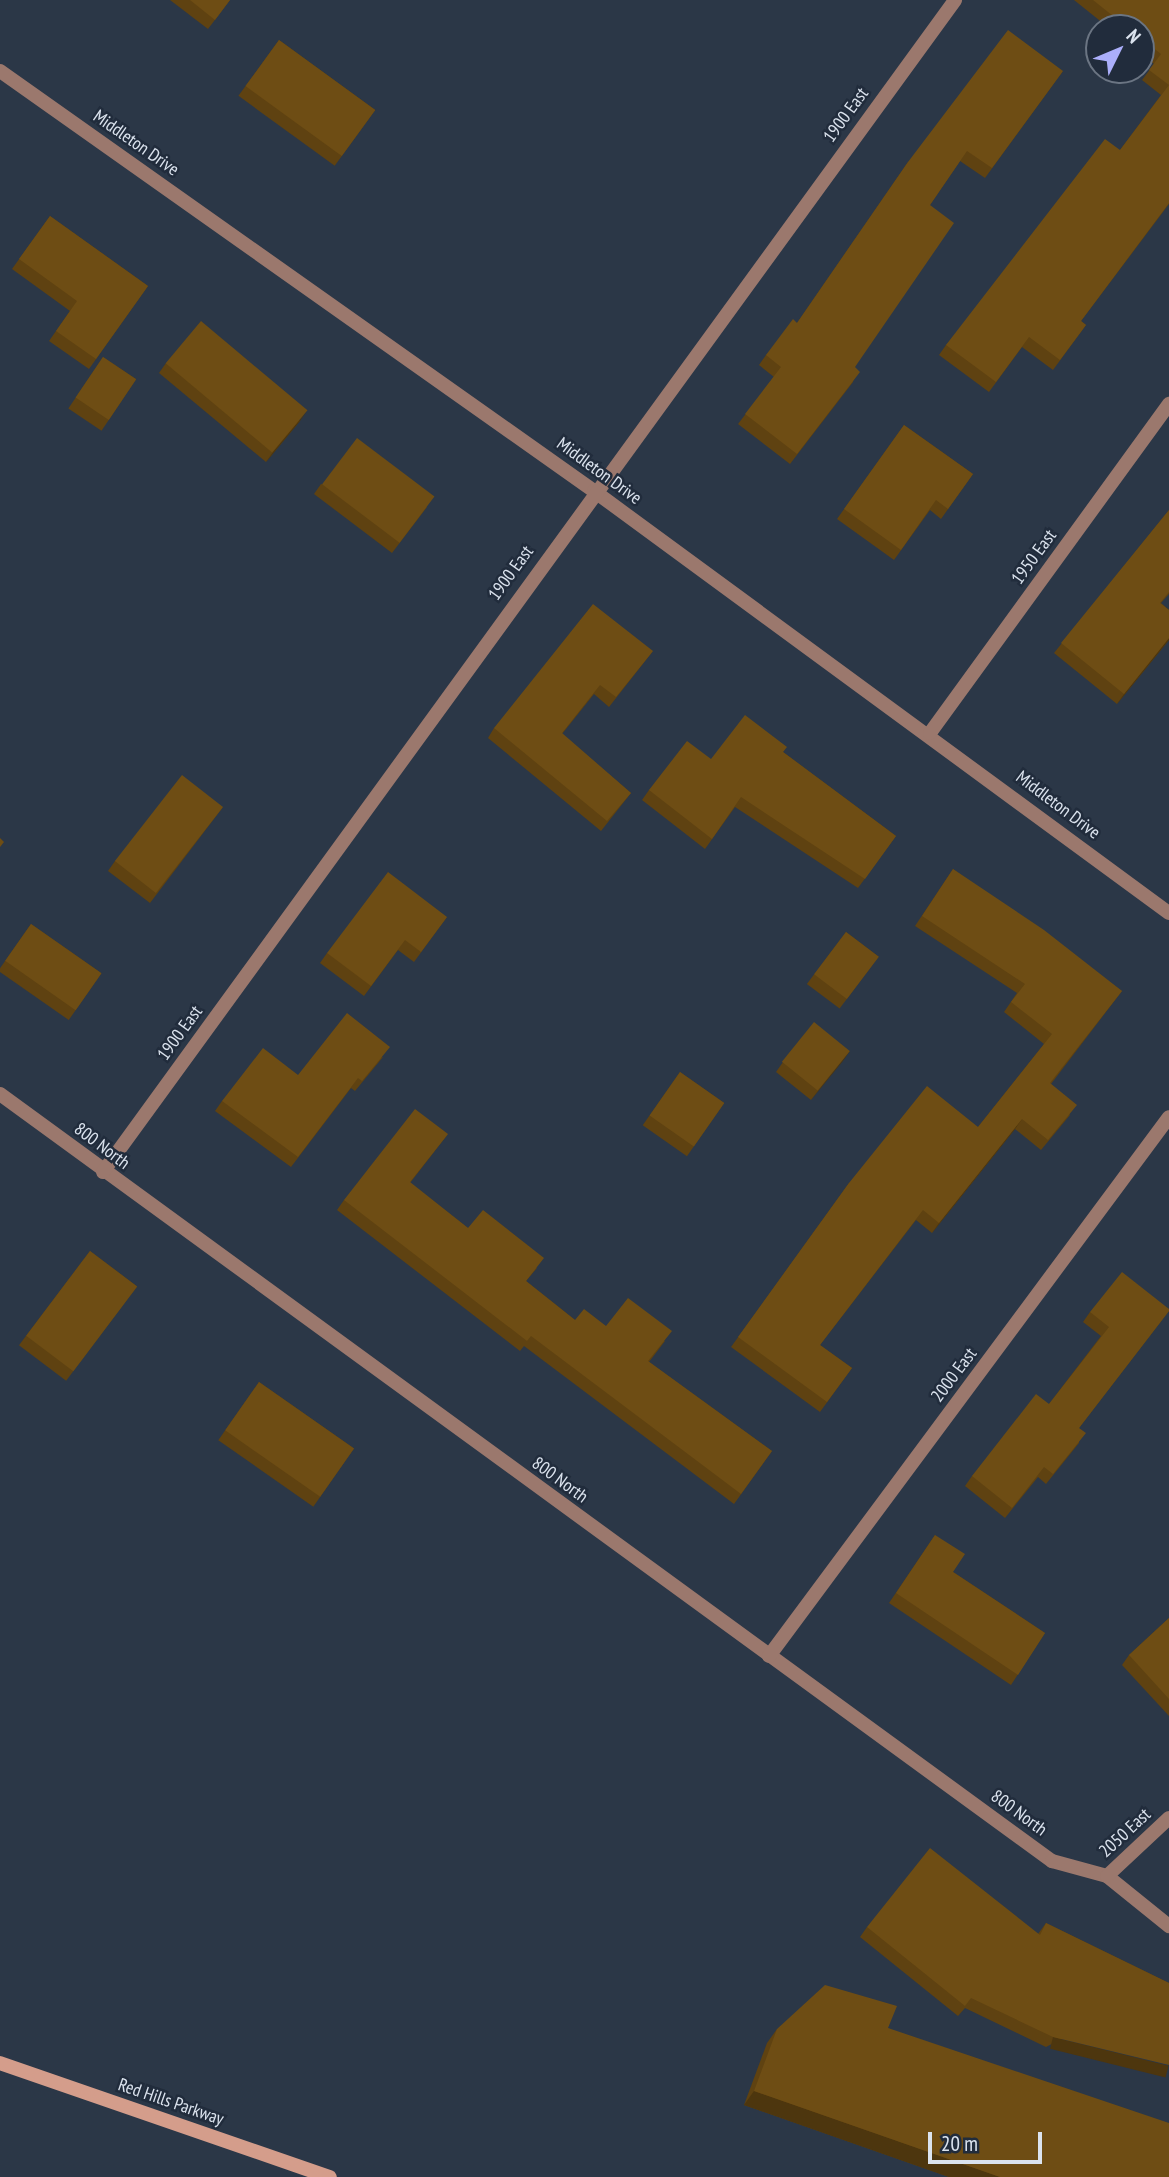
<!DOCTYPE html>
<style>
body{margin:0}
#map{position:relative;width:1169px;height:2177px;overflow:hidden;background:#2b3747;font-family:"PT Sans Narrow",sans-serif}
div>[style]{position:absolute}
.minor>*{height:14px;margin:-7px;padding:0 7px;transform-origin:7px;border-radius:7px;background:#9b786d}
.secondary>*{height:14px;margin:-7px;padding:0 7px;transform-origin:7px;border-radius:7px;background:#d49d8b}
.wall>*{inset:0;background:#5f4211;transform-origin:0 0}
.shaded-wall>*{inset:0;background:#4d360e;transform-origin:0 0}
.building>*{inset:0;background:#6e4d14;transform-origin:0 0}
span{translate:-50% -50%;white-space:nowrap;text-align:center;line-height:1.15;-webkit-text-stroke:5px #212c3c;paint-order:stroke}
.street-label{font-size:18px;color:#dbe3ee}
.north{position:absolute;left:1085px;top:14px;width:70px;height:70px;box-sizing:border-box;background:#212c3c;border:2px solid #6b7583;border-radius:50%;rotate:47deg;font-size:19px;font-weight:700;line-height:28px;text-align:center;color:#dbe3ee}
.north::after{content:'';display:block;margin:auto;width:24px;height:32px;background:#abaffb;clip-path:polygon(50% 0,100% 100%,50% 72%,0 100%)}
.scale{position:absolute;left:928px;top:2132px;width:114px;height:32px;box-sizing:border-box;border:4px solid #dbe3ee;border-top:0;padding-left:9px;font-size:21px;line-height:24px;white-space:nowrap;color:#dbe3ee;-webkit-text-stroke:5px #212c3c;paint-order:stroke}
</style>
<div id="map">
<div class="minor">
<div style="left:0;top:71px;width:727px;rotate:35.26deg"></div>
<div style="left:594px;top:491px;width:713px;rotate:36.28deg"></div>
<div style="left:930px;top:733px;width:407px;rotate:-54deg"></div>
<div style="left:0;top:1094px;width:1302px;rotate:36.1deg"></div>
<div style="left:1052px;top:1861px;width:57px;rotate:15.3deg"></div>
<div style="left:1107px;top:1876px;width:80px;rotate:38.9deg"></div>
<div style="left:103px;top:1172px;width:1449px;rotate:-53.98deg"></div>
<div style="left:769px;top:1656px;width:671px;rotate:-53.42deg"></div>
<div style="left:1107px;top:1876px;width:85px;rotate:-43.1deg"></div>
</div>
<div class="secondary">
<div style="left:0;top:2063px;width:349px;rotate:19.1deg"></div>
</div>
<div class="wall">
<div style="clip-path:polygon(170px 0,230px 0,208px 29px)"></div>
<div style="clip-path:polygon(1074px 0,1169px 0,1169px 204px,1081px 321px,1086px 325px,1053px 370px,1022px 347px,989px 392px,939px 355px,946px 345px,1120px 150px,1161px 95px,1142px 80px,1154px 64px,1141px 54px,1141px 28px,1109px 28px)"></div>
<div style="left:279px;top:40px;width:119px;height:69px;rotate:36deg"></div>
<div style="clip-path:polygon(1063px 71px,985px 178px,960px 161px,930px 205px,855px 367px,853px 382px,790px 464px,738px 424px,774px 377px,759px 365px,766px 355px,797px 323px,908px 162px)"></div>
<div style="clip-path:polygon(50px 216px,148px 286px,89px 369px,49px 341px,70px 311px,12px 269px)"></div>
<div style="left:103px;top:357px;width:40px;height:62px;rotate:34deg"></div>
<div style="clip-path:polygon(166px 363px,300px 421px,266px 462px,159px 373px)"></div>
<div style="clip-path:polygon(904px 425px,973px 474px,941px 519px,930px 510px,894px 560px,837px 519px)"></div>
<div style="clip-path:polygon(321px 484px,427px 507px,392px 553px,314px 494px)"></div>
<div style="clip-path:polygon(1169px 510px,1169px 594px,1161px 603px,1169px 610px,1169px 640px,1117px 704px,1054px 653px)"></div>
<div style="clip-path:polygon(653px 651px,609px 707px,594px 694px,562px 734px,631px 793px,601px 831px,488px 738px,494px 728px)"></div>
<div style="clip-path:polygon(783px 752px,896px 836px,858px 888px,735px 807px,705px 849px,642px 800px,649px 790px,711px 759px)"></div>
<div style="clip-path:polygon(223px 807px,150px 903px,108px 871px,115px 861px)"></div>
<div style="clip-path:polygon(953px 869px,1122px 991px,1051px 1084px,1070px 1115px,1041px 1150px,1015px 1129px,932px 1233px,916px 1220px,820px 1345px,852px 1368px,820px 1412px,731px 1347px,849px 1183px,978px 1127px,1044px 1044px,1004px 1012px,1017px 993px,915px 926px)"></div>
<div style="clip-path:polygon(447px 917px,414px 962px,398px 950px,364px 996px,320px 963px,327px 953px)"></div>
<div style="left:31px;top:924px;width:86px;height:57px;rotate:35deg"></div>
<div style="left:846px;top:932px;width:41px;height:65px;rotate:37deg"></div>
<div style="clip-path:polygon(850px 1051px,811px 1100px,776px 1072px,783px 1062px)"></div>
<div style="clip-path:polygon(383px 1057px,355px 1091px,351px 1088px,291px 1167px,215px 1111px,222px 1101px,298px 1075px)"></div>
<div style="left:680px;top:1072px;width:54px;height:65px;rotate:35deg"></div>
<div style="clip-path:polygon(448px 1134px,410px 1183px,468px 1228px,537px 1268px,526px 1281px,575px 1320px,606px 1326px,665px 1341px,649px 1362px,772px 1451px,734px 1504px,524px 1346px,520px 1351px,337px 1210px,344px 1200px)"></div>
<div style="left:90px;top:1251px;width:59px;height:118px;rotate:37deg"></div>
<div style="clip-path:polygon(1169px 1311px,1079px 1428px,1079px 1443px,1046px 1484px,1038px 1477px,1005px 1518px,965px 1486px,972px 1476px,1049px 1404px,1101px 1336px,1083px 1322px,1090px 1312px)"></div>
<div style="left:259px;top:1382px;width:116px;height:71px;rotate:35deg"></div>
<div style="clip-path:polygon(935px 1535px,953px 1572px,1045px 1633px,1011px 1685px,889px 1603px)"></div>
<div style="clip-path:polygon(1169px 1618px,1169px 1716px,1122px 1665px,1129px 1655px)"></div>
<div style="clip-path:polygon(1046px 1923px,1169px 1983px,1046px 2047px,965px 2008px,958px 2016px,860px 1937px,867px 1927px,1038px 1934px)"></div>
<div style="clip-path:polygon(888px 2028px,1169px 2177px,949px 2177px,744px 2105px,767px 2043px,777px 2029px)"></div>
</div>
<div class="shaded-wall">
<div style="clip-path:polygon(307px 411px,300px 421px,266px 462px,273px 452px)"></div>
<div style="clip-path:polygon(1169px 638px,1169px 640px,1117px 704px,1124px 694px)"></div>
<div style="clip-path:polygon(850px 1051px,843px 1061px,811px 1100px,818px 1091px)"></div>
<div style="clip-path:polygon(1022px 1119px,1015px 1129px,932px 1233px,939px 1223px)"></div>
<div style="left:1053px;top:2037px;width:119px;height:12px;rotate:14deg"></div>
<div style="clip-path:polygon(754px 2091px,1000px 2177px,949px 2177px,744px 2105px)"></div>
</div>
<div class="building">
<div style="clip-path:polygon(190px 0,230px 0,215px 20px)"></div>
<div style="clip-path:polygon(1093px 0,1169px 0,1169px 203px,1081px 321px,1086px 325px,1060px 360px,1029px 337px,996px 382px,946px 345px,1105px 139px,1120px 150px,1169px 85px,1149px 70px,1161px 54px,1141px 38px,1141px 28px,1128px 28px)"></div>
<div style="clip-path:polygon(1008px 30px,1063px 71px,992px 168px,967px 151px,930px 205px,954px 223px,855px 367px,860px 372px,797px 454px,745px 414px,781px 367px,766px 355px,793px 319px,797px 323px,908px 162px)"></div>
<div style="left:279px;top:40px;width:119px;height:57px;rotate:36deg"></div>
<div style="clip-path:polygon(50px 216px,148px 286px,96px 359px,56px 331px,77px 301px,19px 259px)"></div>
<div style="left:201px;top:321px;width:139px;height:55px;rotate:40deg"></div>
<div style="left:103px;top:357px;width:40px;height:49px;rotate:34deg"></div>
<div style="clip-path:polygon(904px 425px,973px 474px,948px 509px,936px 500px,901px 550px,844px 509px)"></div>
<div style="left:357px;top:438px;width:97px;height:58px;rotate:37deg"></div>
<div style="clip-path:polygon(1169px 510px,1169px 592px,1160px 603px,1169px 610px,1169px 638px,1124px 694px,1061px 643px)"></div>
<div style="clip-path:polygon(593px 604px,653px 651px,616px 697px,600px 685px,562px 733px,631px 793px,607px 821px,494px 728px)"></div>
<div style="clip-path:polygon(745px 715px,787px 747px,783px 752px,896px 836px,865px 879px,741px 797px,712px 839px,649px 790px,687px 741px,711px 759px)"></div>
<div style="left:182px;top:775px;width:52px;height:109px;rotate:38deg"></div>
<div style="clip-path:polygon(0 838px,4px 842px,0 847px)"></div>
<div style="clip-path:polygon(953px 869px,1044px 930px,1122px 991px,1050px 1083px,1077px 1105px,1048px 1140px,1022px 1119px,939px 1223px,923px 1210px,820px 1345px,852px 1368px,827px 1402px,738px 1337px,849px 1183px,927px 1086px,978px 1127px,1052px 1034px,1011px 1002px,1025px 984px,922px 916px)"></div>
<div style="clip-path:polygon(388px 872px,447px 917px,421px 952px,405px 940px,371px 986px,327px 953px)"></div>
<div style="left:31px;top:924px;width:86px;height:45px;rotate:35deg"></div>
<div style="left:846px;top:932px;width:41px;height:53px;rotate:37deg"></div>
<div style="clip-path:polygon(347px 1013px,390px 1047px,362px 1081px,358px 1078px,298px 1157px,222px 1101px,263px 1048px,298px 1075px)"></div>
<div style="left:814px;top:1022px;width:46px;height:51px;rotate:39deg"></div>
<div style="left:680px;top:1072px;width:54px;height:53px;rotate:35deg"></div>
<div style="clip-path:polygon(415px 1109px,448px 1134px,410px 1182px,468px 1228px,483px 1210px,544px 1258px,526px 1281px,575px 1320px,584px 1309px,606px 1326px,628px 1298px,672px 1331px,648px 1361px,772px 1451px,741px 1494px,531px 1336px,527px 1341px,344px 1200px)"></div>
<div style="left:90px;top:1251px;width:59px;height:106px;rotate:37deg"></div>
<div style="clip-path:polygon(1122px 1272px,1169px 1309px,1169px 1311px,1079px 1428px,1086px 1433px,1053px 1474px,1044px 1467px,1012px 1508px,972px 1476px,1036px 1394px,1049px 1404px,1109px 1327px,1090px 1312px)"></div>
<div style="left:259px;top:1382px;width:116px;height:59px;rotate:35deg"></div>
<div style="clip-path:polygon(935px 1535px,965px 1554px,953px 1572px,1045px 1633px,1018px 1675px,896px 1593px)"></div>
<div style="clip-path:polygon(1169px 1618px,1169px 1699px,1129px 1655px)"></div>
<div style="clip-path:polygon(930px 1848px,1040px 1935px,1046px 1923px,1169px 1983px,1169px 2065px,1053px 2037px,971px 1998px,965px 2006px,867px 1927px)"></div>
<div style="clip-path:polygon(825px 1985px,897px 2006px,888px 2028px,1169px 2123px,1169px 2177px,1000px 2177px,754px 2091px,777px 2029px)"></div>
</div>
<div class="street-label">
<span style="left:846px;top:115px;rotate:-54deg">1900 East</span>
<span style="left:136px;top:143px;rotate:35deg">Middleton Drive</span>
<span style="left:599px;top:471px;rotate:36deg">Middleton Drive</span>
<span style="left:1034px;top:557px;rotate:-54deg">1950 East</span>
<span style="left:511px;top:573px;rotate:-54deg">1900 East</span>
<span style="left:1058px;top:805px;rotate:37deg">Middleton Drive</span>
<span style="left:180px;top:1033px;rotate:-54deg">1900 East</span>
<span style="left:102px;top:1146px;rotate:37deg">800 North</span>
<span style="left:954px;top:1375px;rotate:-53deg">2000 East</span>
<span style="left:560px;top:1480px;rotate:36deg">800 North</span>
<span style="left:1019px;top:1813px;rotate:36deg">800 North</span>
<span style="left:1125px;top:1833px;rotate:-43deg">2050 East</span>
<span style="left:171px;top:2102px;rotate:19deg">Red Hills Parkway</span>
</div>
<div class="north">N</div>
<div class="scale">20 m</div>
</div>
